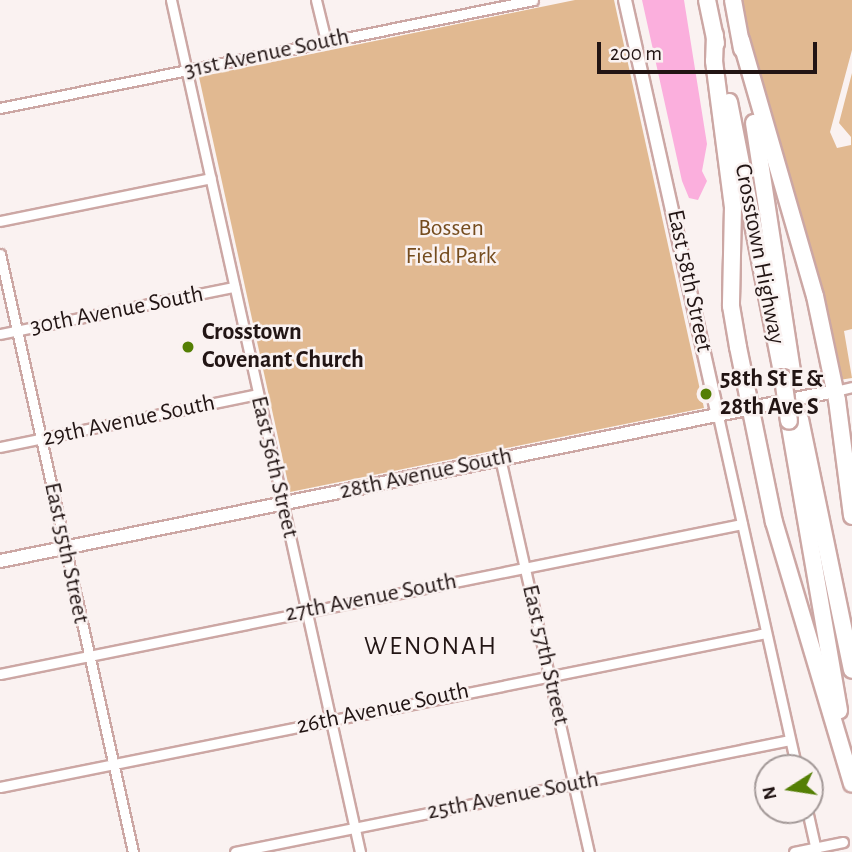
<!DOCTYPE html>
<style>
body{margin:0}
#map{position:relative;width:852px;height:852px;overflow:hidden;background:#faf2f1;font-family:"Alegreya Sans",sans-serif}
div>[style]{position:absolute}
.green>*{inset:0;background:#e1b991}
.water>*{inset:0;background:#fbafdd}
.roads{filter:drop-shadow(2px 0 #cca7a4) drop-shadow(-2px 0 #cca7a4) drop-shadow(0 2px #cca7a4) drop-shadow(0 -2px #cca7a4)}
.street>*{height:9px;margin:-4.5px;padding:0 4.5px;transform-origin:4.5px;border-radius:4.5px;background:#fff}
.secondary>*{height:12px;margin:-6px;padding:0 6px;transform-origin:6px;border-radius:6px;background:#fff}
.highway>*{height:16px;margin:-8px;padding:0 8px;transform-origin:8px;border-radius:8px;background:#fff}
.bridges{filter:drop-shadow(2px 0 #cca7a4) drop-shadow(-2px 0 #cca7a4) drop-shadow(0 2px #cca7a4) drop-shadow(0 -2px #cca7a4)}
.highway-bridge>*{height:16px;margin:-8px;padding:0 8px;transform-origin:8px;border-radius:8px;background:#fff}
.dots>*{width:19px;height:19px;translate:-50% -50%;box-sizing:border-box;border:4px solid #faf2f1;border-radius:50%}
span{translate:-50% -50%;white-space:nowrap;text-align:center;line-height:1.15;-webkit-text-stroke:5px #faf2f1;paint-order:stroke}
.street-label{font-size:24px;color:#221514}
.park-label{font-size:24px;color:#754c1e}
.poi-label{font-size:24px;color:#221514;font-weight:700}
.left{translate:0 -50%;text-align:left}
.neighbourhood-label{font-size:26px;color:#221514;letter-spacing:2px}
.north{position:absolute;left:754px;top:754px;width:70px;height:70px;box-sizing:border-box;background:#faf2f1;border:2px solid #a49a99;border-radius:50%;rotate:258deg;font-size:19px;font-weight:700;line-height:28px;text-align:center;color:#221514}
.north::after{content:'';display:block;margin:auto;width:24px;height:32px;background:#547f04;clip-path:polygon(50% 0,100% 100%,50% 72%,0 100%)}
.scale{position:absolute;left:597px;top:42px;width:220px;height:32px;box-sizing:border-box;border:4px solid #221514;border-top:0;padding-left:9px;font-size:21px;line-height:24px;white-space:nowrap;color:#221514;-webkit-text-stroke:5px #faf2f1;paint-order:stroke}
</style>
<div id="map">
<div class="green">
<div style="clip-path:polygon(575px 0,614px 0,704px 408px,290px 492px,199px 77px)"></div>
<div style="clip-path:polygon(740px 0,852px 0,852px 50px,830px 132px,837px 148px,851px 145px,851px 137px,839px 123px,852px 73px,852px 329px,844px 331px,852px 378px,839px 380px)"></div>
</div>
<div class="water">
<div style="clip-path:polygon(642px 0,684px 0,707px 144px,702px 171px,707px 181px,698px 200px,689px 198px,682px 181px)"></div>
</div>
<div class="roads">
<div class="street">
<div style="left:171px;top:0;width:873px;rotate:77.49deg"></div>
<div style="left:316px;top:0;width:42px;rotate:76.3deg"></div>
<div style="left:0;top:108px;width:544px;rotate:-11.45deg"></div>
<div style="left:0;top:221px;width:215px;rotate:-11.5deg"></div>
<div style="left:0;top:254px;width:613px;rotate:77.46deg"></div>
<div style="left:0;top:334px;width:239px;rotate:-11.4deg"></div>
<div style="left:835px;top:391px;width:17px;rotate:-13deg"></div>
<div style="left:718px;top:416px;width:361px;rotate:77.4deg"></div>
<div style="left:0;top:447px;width:263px;rotate:-11.6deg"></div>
<div style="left:500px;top:458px;width:404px;rotate:77.3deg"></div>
<div style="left:0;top:674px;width:757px;rotate:-11.43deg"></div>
<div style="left:0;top:787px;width:781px;rotate:-11.37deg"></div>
<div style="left:807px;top:810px;width:41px;rotate:77.3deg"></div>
<div style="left:235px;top:852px;width:566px;rotate:-11.41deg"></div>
<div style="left:794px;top:852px;width:50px;rotate:-11.5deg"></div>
</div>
<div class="secondary">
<div style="left:625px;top:0;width:426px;rotate:77.4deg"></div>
<div style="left:0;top:561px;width:852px;rotate:-11.51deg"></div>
</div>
<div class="highway">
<div style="left:707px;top:0;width:44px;rotate:78.2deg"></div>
<div style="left:733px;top:0;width:50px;rotate:79.6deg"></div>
<div style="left:715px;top:35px;width:26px;rotate:92deg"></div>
<div style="left:714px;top:61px;width:147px;rotate:82.6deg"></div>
<div style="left:733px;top:207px;width:99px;rotate:91.2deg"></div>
<div style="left:731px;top:306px;width:42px;rotate:80.3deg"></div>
<div style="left:738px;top:347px;width:179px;rotate:78.4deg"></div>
<div style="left:774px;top:522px;width:273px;rotate:73.4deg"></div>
<div style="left:741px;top:40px;width:266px;rotate:73.9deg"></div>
<div style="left:815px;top:296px;width:106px;rotate:78.1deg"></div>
<div style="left:837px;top:400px;width:117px;rotate:82.6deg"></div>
<div style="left:729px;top:102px;width:281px;rotate:78.9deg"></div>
<div style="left:754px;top:123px;width:257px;rotate:81.3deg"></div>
<div style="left:800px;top:419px;width:256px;rotate:78.3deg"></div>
<div style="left:789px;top:421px;width:294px;rotate:80.2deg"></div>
</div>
</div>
<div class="bridges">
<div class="highway-bridge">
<div style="left:783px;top:378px;width:43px;rotate:82.1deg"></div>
</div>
</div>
<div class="dots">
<div style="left:188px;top:347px;background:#547f04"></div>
<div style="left:706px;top:394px;background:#547f04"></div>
</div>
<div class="street-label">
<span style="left:267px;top:54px;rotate:-12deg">31st Avenue South</span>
<span style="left:759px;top:254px;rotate:79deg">Crosstown Highway</span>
<span style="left:689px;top:281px;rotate:78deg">East 58th Street</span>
<span style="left:117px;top:311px;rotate:-11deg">30th Avenue South</span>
<span style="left:129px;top:421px;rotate:-12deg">29th Avenue South</span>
<span style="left:274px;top:467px;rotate:77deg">East 56th Street</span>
<span style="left:426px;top:474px;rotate:-12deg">28th Avenue South</span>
<span style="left:66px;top:553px;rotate:78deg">East 55th Street</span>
<span style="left:371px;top:598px;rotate:-11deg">27th Avenue South</span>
<span style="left:545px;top:655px;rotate:77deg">East 57th Street</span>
<span style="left:383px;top:709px;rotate:-12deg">26th Avenue South</span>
<span style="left:513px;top:796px;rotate:-11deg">25th Avenue South</span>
</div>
<div class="park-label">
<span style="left:451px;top:243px">Bossen<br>Field Park</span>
</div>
<div class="poi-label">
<span class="left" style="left:202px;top:347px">Crosstown<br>Covenant Church</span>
<span class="left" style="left:720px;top:394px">58th St E &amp;<br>28th Ave S</span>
</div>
<div class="neighbourhood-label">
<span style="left:431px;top:647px">WENONAH</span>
</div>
<div class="north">N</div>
<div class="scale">200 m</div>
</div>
